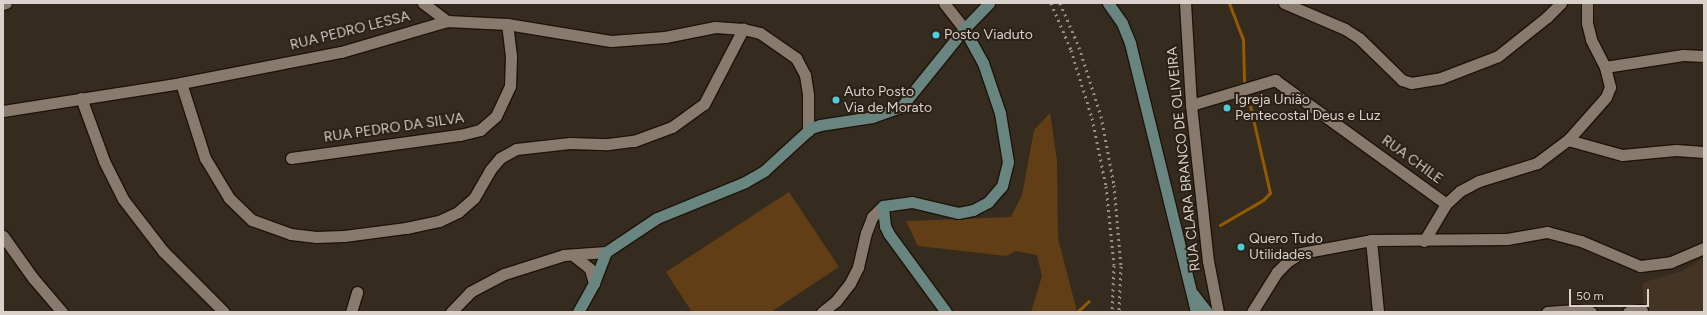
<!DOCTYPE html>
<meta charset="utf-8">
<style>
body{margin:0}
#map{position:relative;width:1707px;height:315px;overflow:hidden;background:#362b1f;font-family:Figtree,sans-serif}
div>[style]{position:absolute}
.built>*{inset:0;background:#433423}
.green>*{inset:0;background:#613e15}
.stream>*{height:3px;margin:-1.5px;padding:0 1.5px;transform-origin:1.5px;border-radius:1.5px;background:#945a00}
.roads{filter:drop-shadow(1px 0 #1d1309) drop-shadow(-1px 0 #1d1309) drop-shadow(0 1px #1d1309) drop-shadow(0 -1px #1d1309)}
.minor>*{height:11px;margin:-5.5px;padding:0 5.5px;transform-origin:5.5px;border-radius:5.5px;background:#887b6e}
.secondary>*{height:11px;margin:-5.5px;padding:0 5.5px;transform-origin:5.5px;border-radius:5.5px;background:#68857f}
.rail>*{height:3px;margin-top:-1.5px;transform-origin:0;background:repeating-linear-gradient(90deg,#978e85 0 2px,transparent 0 6px)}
.dots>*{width:11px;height:11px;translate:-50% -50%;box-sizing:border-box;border:2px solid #2b2116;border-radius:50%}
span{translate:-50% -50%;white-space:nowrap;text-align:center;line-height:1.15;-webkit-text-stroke:4px #2b2116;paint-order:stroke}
.street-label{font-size:14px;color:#dad2cb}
.poi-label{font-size:14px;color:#dad2cb}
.left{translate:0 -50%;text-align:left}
.frame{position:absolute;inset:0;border:4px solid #dad2cb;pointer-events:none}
.scale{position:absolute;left:1569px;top:289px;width:80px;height:18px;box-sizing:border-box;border:2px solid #dad2cb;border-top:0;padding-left:5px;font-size:12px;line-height:14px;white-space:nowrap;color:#dad2cb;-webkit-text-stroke:3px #2b2116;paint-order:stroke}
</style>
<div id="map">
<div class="built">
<div style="clip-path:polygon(1704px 258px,1704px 312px,1644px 312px,1642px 283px,1682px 271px)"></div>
</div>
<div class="green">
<div style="clip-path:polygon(1050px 113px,1057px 160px,1058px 238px,1077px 312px,1031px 312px,1042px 276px,1037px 255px,1016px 251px,1006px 256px,918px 246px,906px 221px,1011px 217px,1022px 195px,1034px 130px)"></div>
<div style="clip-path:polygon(789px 192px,839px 267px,771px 312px,692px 312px,666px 272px)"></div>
</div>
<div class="stream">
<div style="left:1229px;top:3px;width:39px;rotate:69deg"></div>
<div style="left:1243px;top:39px;width:42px;rotate:88.6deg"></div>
<div style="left:1220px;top:225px;width:50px;rotate:-30.2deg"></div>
<div style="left:1263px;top:200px;width:10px;rotate:-45deg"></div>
<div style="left:1270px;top:193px;width:89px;rotate:-102.9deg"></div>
<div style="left:1077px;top:312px;width:16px;rotate:-43deg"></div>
</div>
<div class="roads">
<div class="minor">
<div style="left:423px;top:3px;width:30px;rotate:37deg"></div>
<div style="left:944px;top:3px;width:33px;rotate:52deg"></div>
<div style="left:1185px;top:3px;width:102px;rotate:86.6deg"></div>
<div style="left:1191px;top:105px;width:157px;rotate:83.8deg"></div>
<div style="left:1208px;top:261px;width:52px;rotate:78.9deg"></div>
<div style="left:1284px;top:3px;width:66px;rotate:23.1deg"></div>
<div style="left:1345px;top:29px;width:17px;rotate:33deg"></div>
<div style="left:1359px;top:38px;width:60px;rotate:44.3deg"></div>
<div style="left:1402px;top:80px;width:9px;rotate:18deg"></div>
<div style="left:1411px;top:83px;width:30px;rotate:-9deg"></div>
<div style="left:1441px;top:78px;width:61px;rotate:-21.1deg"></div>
<div style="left:1498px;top:56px;width:63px;rotate:-38.5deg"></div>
<div style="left:1547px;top:17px;width:20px;rotate:-45deg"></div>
<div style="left:3px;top:4px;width:3px;rotate:-18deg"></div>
<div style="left:1605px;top:67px;width:79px;rotate:-8.7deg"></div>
<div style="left:1683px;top:55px;width:21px;rotate:3deg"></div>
<div style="left:181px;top:83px;width:79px;rotate:72.3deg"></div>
<div style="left:205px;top:158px;width:47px;rotate:59deg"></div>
<div style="left:229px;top:198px;width:32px;rotate:44deg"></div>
<div style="left:252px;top:220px;width:41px;rotate:19.7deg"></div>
<div style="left:291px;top:234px;width:25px;rotate:7deg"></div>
<div style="left:316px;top:237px;width:28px;rotate:-2deg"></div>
<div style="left:344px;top:236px;width:63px;rotate:-7.4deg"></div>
<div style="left:406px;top:228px;width:34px;rotate:-12deg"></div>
<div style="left:439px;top:221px;width:21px;rotate:-25deg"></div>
<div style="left:458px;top:212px;width:21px;rotate:-41deg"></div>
<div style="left:474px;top:198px;width:32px;rotate:-60deg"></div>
<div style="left:490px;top:170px;width:16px;rotate:-50deg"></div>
<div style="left:500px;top:158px;width:18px;rotate:-29deg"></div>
<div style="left:516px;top:149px;width:54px;rotate:-6.3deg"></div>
<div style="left:570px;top:143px;width:38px;rotate:2deg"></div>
<div style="left:608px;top:144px;width:26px;rotate:-7deg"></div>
<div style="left:634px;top:141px;width:40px;rotate:-20.2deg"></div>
<div style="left:672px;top:127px;width:39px;rotate:-36deg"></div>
<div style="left:704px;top:104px;width:85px;rotate:-62.5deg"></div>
<div style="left:81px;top:98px;width:67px;rotate:69.9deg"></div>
<div style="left:104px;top:161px;width:42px;rotate:63.4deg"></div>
<div style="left:123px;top:199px;width:66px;rotate:52.4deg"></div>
<div style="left:163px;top:251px;width:86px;rotate:45deg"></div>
<div style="left:1191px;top:105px;width:88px;rotate:-16.6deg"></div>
<div style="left:1275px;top:80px;width:211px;rotate:35.9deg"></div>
<div style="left:3px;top:111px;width:180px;rotate:-8.9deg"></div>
<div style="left:181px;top:83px;width:163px;rotate:-11deg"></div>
<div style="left:341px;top:52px;width:110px;rotate:-16.3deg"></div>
<div style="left:447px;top:21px;width:60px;rotate:2.9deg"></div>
<div style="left:507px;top:24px;width:105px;rotate:9.3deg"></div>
<div style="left:611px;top:41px;width:54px;rotate:-4.2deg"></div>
<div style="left:665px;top:37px;width:51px;rotate:-11.3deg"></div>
<div style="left:715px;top:27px;width:28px;rotate:4deg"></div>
<div style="left:743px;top:29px;width:17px;rotate:13deg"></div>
<div style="left:760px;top:33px;width:44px;rotate:34.8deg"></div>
<div style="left:796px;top:58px;width:19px;rotate:62deg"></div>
<div style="left:805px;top:75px;width:20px;rotate:81deg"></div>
<div style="left:808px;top:95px;width:36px;rotate:90deg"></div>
<div style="left:1568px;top:140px;width:56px;rotate:15.5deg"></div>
<div style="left:1622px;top:155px;width:54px;rotate:-5.3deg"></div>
<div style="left:1676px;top:150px;width:28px;rotate:4deg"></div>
<div style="left:291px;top:158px;width:171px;rotate:-7.8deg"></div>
<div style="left:460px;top:135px;width:21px;rotate:-14deg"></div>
<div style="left:480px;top:130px;width:21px;rotate:-41deg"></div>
<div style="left:496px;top:116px;width:33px;rotate:-65deg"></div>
<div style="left:510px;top:86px;width:30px;rotate:-88deg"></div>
<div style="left:511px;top:56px;width:32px;rotate:-97deg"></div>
<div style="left:3px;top:236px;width:52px;rotate:54.5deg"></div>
<div style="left:33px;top:278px;width:45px;rotate:49.5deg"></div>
<div style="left:1371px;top:240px;width:72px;rotate:84.4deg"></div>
<div style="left:1424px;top:241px;width:43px;rotate:-59.3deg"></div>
<div style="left:1446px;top:204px;width:19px;rotate:-43deg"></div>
<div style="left:1460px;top:191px;width:21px;rotate:-28deg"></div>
<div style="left:1479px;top:181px;width:61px;rotate:-17.2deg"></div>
<div style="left:1537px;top:163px;width:39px;rotate:-37deg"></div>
<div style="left:1568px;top:140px;width:57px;rotate:-48.5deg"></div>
<div style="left:1606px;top:97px;width:11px;rotate:-68deg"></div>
<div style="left:1610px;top:87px;width:21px;rotate:-104deg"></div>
<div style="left:1605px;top:67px;width:31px;rotate:-117deg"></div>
<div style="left:1591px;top:39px;width:16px;rotate:-104deg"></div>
<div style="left:1587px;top:23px;width:20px;rotate:-90deg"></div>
<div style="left:573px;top:255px;width:22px;rotate:39deg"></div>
<div style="left:590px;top:269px;width:15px;rotate:74deg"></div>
<div style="left:351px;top:312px;width:21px;rotate:-73deg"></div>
<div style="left:451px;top:312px;width:28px;rotate:-46deg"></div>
<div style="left:470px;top:292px;width:38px;rotate:-28deg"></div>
<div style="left:504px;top:274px;width:63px;rotate:-17.6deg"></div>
<div style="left:564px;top:255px;width:42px;rotate:-4.1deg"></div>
<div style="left:822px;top:312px;width:18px;rotate:-38deg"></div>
<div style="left:836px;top:301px;width:23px;rotate:-52deg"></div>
<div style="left:850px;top:283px;width:18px;rotate:-63deg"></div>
<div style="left:858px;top:267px;width:35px;rotate:-77deg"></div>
<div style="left:866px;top:233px;width:17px;rotate:-69deg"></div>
<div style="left:872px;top:217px;width:16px;rotate:-45deg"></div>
<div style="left:1252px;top:312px;width:47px;rotate:-58deg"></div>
<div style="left:1277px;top:272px;width:16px;rotate:-45deg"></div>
<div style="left:1288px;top:261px;width:15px;rotate:-32deg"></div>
<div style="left:1301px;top:253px;width:71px;rotate:-10.5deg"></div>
<div style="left:1371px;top:240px;width:136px;rotate:-0.4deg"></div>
<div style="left:1507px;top:239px;width:41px;rotate:-9.9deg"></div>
<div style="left:1547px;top:232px;width:35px;rotate:15deg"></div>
<div style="left:1581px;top:241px;width:64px;rotate:23deg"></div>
<div style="left:1640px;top:266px;width:31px;rotate:-7deg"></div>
<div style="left:1671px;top:262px;width:36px;rotate:-23deg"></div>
<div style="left:1547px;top:312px;width:28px;rotate:-4deg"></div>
<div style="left:1575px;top:310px;width:16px;rotate:7deg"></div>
<div style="left:1628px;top:312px;width:14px;rotate:-8deg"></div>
</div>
<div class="secondary">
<div style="left:1108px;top:3px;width:24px;rotate:55deg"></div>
<div style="left:1122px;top:23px;width:22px;rotate:68deg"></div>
<div style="left:1130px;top:43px;width:277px;rotate:76.2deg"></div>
<div style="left:1193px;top:294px;width:23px;rotate:52deg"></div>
<div style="left:578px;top:312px;width:33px;rotate:-61deg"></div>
<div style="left:594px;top:283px;width:33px;rotate:-69deg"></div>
<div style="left:606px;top:252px;width:61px;rotate:-33.7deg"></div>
<div style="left:657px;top:218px;width:95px;rotate:-22.2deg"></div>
<div style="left:745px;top:182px;width:22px;rotate:-30deg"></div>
<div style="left:764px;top:171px;width:64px;rotate:-42.5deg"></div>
<div style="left:811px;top:128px;width:9px;rotate:-18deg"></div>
<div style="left:820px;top:125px;width:53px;rotate:-8.7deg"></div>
<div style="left:872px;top:117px;width:31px;rotate:-19deg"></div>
<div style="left:901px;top:107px;width:100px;rotate:-51.1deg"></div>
<div style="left:964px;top:29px;width:36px;rotate:-46deg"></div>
<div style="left:946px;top:312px;width:97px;rotate:-126.2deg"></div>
<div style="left:889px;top:234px;width:9px;rotate:-117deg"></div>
<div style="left:885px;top:226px;width:20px;rotate:-96deg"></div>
<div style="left:883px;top:206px;width:29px;rotate:-8deg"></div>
<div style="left:912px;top:202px;width:47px;rotate:13.4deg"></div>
<div style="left:958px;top:213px;width:15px;rotate:-11deg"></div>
<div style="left:973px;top:210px;width:17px;rotate:-28deg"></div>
<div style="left:988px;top:202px;width:21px;rotate:-49deg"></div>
<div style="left:1002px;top:186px;width:25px;rotate:-76deg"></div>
<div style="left:1008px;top:162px;width:50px;rotate:-99.3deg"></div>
<div style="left:1000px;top:113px;width:53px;rotate:-108.8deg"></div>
<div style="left:983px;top:63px;width:39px;rotate:-119deg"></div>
</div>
</div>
<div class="rail">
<div style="left:1051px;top:3px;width:51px;rotate:66.9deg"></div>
<div style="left:1071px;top:50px;width:71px;rotate:72.8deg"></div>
<div style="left:1092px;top:118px;width:69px;rotate:78.4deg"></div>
<div style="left:1106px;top:186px;width:79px;rotate:84.2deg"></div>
<div style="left:1114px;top:265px;width:47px;rotate:92.4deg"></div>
<div style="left:1060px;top:3px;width:48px;rotate:66.6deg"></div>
<div style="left:1079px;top:47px;width:72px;rotate:72.3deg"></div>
<div style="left:1101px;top:116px;width:70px;rotate:79.3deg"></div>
<div style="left:1114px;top:185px;width:81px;rotate:85.1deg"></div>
<div style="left:1121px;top:266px;width:46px;rotate:92.5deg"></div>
</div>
<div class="dots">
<div style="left:936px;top:35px;background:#52cbd8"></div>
<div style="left:836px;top:100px;background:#52cbd8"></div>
<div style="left:1227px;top:108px;background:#52cbd8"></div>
<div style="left:1241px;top:247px;background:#52cbd8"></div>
</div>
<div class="street-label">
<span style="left:350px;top:31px;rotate:-14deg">RUA PEDRO LESSA</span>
<span style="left:394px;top:128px;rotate:-8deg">RUA PEDRO DA SILVA</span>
<span style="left:1184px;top:159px;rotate:-96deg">RUA CLARA BRANCO DE OLIVEIRA</span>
<span style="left:1412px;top:160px;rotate:36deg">RUA CHILE</span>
</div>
<div class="poi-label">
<span class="left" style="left:944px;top:35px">Posto Viaduto</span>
<span class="left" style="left:844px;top:100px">Auto Posto<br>Via de Morato</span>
<span class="left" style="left:1235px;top:108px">Igreja União<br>Pentecostal Deus e Luz</span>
<span class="left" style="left:1249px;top:247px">Quero Tudo<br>Utilidades</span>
</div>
<div class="frame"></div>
<div class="scale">50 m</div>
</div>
